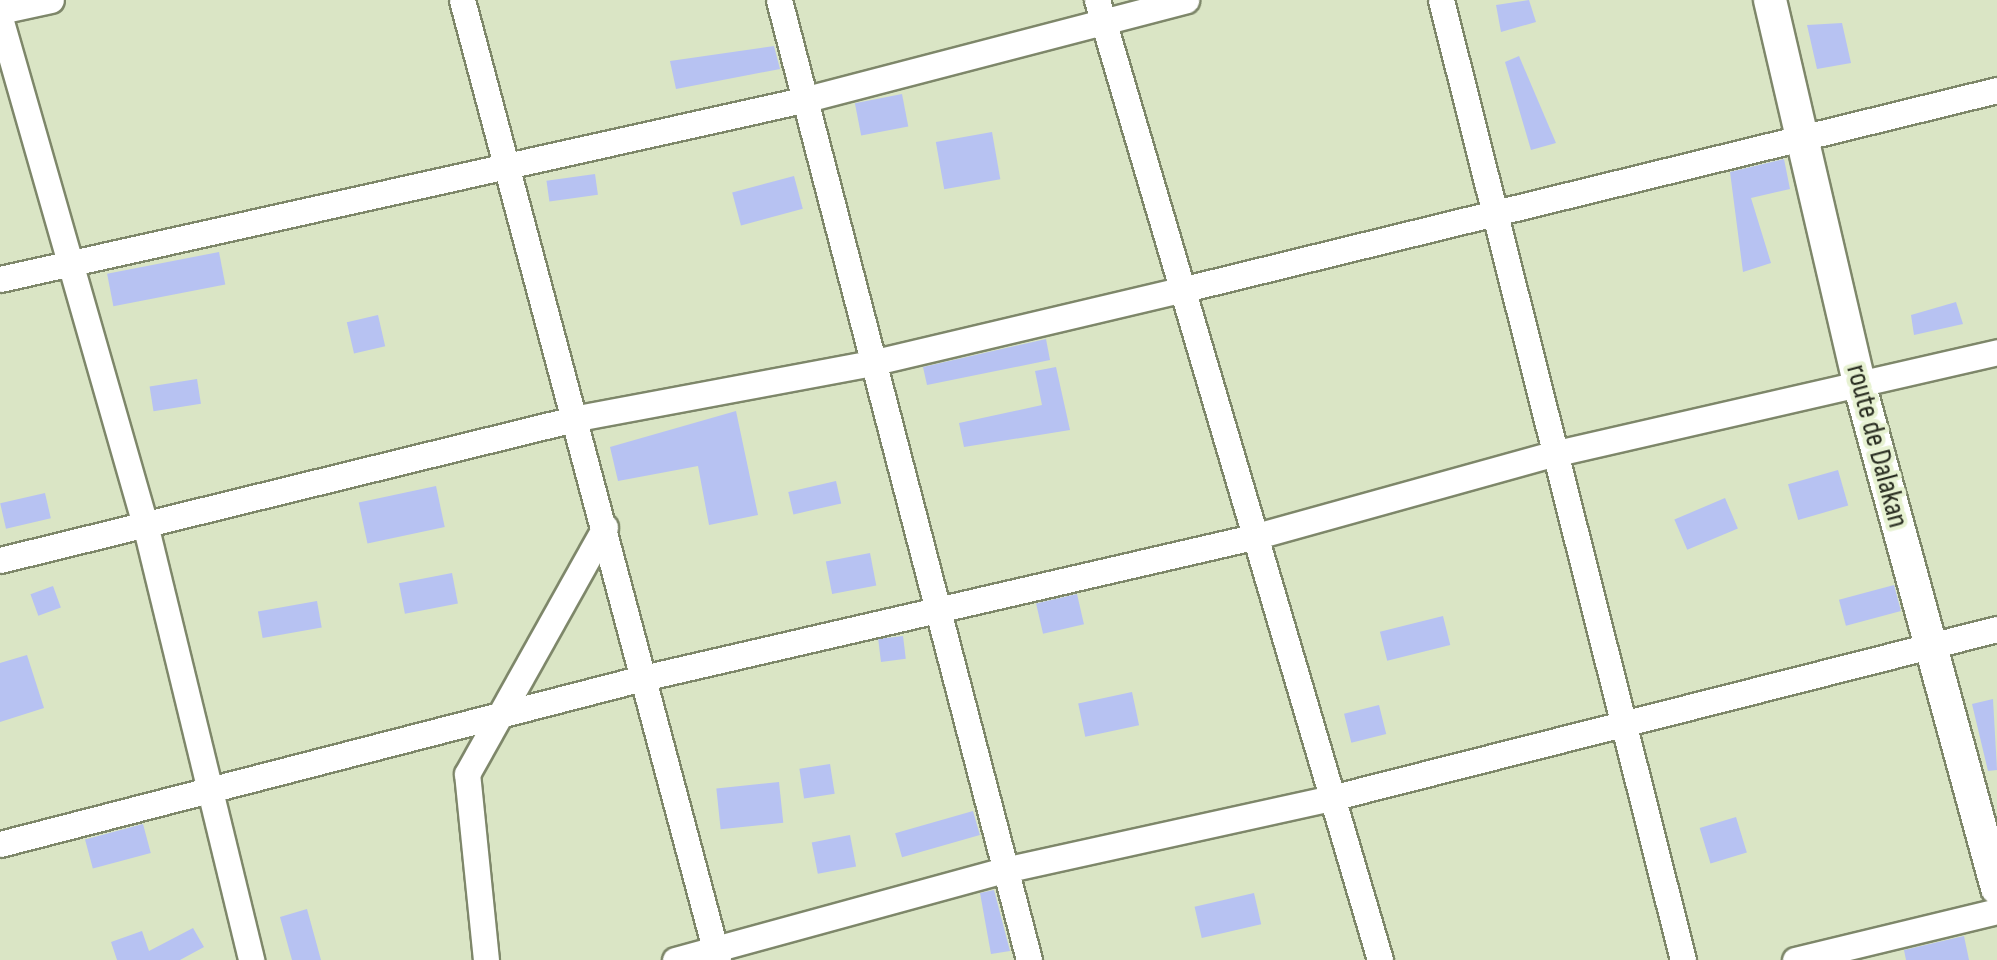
<!DOCTYPE html>
<style>
body{margin:0}
#map{position:relative;width:1997px;height:960px;overflow:hidden;background:#dae5c5;font-family:"Sofia Sans Condensed",sans-serif}
div>[style]{position:absolute}
.building>*{inset:0;background:#b7c2f2;transform-origin:0 0}
.roads{filter:drop-shadow(2px 0 #7e876a) drop-shadow(-2px 0 #7e876a) drop-shadow(0 2px #7e876a) drop-shadow(0 -2px #7e876a)}
.minor>*{height:25px;margin:-12.5px;padding:0 12.5px;transform-origin:12.5px;border-radius:12.5px;background:#fff}
.tertiary>*{height:32px;margin:-16px;padding:0 16px;transform-origin:16px;border-radius:16px;background:#fff}
span{translate:-50% -50%;white-space:nowrap;text-align:center;line-height:1.15;-webkit-text-stroke:8px #e7f2d2;paint-order:stroke}
.street-label{font-size:30px;color:#282c20}
</style>
<div id="map">
<div class="building">
<div style="clip-path:polygon(1529px 0,1536px 22px,1501px 32px,1496px 5px)"></div>
<div style="clip-path:polygon(1842px 23px,1851px 63px,1817px 69px,1807px 25px)"></div>
<div style="clip-path:polygon(774px 46px,780px 69px,676px 89px,670px 61px)"></div>
<div style="clip-path:polygon(1519px 56px,1556px 143px,1531px 150px,1505px 62px)"></div>
<div style="left:902px;top:94px;width:33px;height:48px;rotate:79deg"></div>
<div style="left:992px;top:132px;width:48px;height:57px;rotate:80deg"></div>
<div style="clip-path:polygon(1784px 159px,1790px 189px,1751px 198px,1771px 263px,1743px 272px,1730px 172px)"></div>
<div style="left:595px;top:174px;width:21px;height:49px;rotate:82deg"></div>
<div style="left:794px;top:176px;width:34px;height:64px;rotate:75deg"></div>
<div style="left:219px;top:252px;width:33px;height:114px;rotate:79deg"></div>
<div style="clip-path:polygon(1956px 302px,1963px 324px,1914px 335px,1911px 315px)"></div>
<div style="left:378px;top:315px;width:32px;height:32px;rotate:77deg"></div>
<div style="clip-path:polygon(1046px 339px,1050px 360px,927px 385px,923px 367px)"></div>
<div style="clip-path:polygon(1056px 367px,1070px 430px,964px 447px,959px 423px,1042px 405px,1035px 371px)"></div>
<div style="left:197px;top:379px;width:25px;height:48px;rotate:81deg"></div>
<div style="clip-path:polygon(736px 411px,758px 515px,709px 525px,698px 466px,618px 481px,610px 447px)"></div>
<div style="left:1838px;top:470px;width:37px;height:52px;rotate:74deg"></div>
<div style="left:836px;top:481px;width:23px;height:49px;rotate:77deg"></div>
<div style="left:436px;top:486px;width:42px;height:79px;rotate:78deg"></div>
<div style="left:45px;top:493px;width:26px;height:46px;rotate:77deg"></div>
<div style="left:1725px;top:498px;width:33px;height:55px;rotate:67deg"></div>
<div style="left:870px;top:553px;width:33px;height:45px;rotate:79deg"></div>
<div style="left:452px;top:573px;width:31px;height:54px;rotate:79deg"></div>
<div style="left:1894px;top:585px;width:27px;height:57px;rotate:75deg"></div>
<div style="left:53px;top:586px;width:23px;height:24px;rotate:70deg"></div>
<div style="left:1077px;top:594px;width:31px;height:42px;rotate:77deg"></div>
<div style="left:317px;top:601px;width:27px;height:60px;rotate:80deg"></div>
<div style="left:1443px;top:616px;width:30px;height:65px;rotate:76deg"></div>
<div style="left:903px;top:636px;width:23px;height:25px;rotate:83deg"></div>
<div style="clip-path:polygon(27px 655px,44px 708px,0 722px,0 663px)"></div>
<div style="left:1132px;top:692px;width:34px;height:55px;rotate:78deg"></div>
<div style="clip-path:polygon(1993px 699px,1997px 770px,1988px 771px,1972px 704px)"></div>
<div style="left:1379px;top:705px;width:30px;height:36px;rotate:76deg"></div>
<div style="left:830px;top:764px;width:30px;height:31px;rotate:81deg"></div>
<div style="left:779px;top:782px;width:41px;height:63px;rotate:84deg"></div>
<div style="left:973px;top:811px;width:25px;height:81px;rotate:74deg"></div>
<div style="left:1736px;top:817px;width:37px;height:38px;rotate:73deg"></div>
<div style="left:143px;top:824px;width:30px;height:60px;rotate:75deg"></div>
<div style="left:850px;top:835px;width:32px;height:39px;rotate:79deg"></div>
<div style="clip-path:polygon(994px 890px,1010px 951px,991px 954px,980px 893px)"></div>
<div style="left:1254px;top:893px;width:32px;height:61px;rotate:77deg"></div>
<div style="clip-path:polygon(307px 909px,321px 960px,292px 960px,280px 917px)"></div>
<div style="clip-path:polygon(193px 928px,204px 947px,180px 960px,117px 960px,111px 942px,142px 931px,149px 951px)"></div>
<div style="clip-path:polygon(1964px 936px,1969px 960px,1906px 960px,1904px 950px)"></div>
</div>
<div class="roads">
<div class="minor">
<div style="left:462px;top:0;width:994px;rotate:75.07deg"></div>
<div style="left:779px;top:0;width:992px;rotate:75.4deg"></div>
<div style="left:1097px;top:0;width:1001px;rotate:73.57deg"></div>
<div style="left:1441px;top:0;width:990px;rotate:75.85deg"></div>
<div style="left:0;top:11px;width:52px;rotate:-12.2deg"></div>
<div style="left:0;top:18px;width:530px;rotate:74.02deg"></div>
<div style="left:146px;top:528px;width:445px;rotate:76.3deg"></div>
<div style="left:0;top:279px;width:823px;rotate:-12.57deg"></div>
<div style="left:803px;top:100px;width:396px;rotate:-14.6deg"></div>
<div style="left:0;top:560px;width:595px;rotate:-13.8deg"></div>
<div style="left:578px;top:418px;width:298px;rotate:-10.6deg"></div>
<div style="left:871px;top:363px;width:323px;rotate:-13.3deg"></div>
<div style="left:1185px;top:289px;width:836px;rotate:-13.77deg"></div>
<div style="left:0;top:844px;width:664px;rotate:-14.48deg"></div>
<div style="left:643px;top:678px;width:626px;rotate:-13.02deg"></div>
<div style="left:1253px;top:537px;width:311px;rotate:-15.5deg"></div>
<div style="left:1553px;top:454px;width:456px;rotate:-12.9deg"></div>
<div style="left:486px;top:960px;width:187px;rotate:-95.8deg"></div>
<div style="left:467px;top:774px;width:283px;rotate:-60.8deg"></div>
<div style="left:675px;top:960px;width:341px;rotate:-15.3deg"></div>
<div style="left:1004px;top:870px;width:335px;rotate:-12.4deg"></div>
<div style="left:1331px;top:798px;width:687px;rotate:-14.24deg"></div>
<div style="left:1795px;top:960px;width:208px;rotate:-13.6deg"></div>
</div>
<div class="tertiary">
<div style="left:1770px;top:0;width:393px;rotate:76.9deg"></div>
<div style="left:1859px;top:383px;width:524px;rotate:74.72deg"></div>
</div>
</div>
<div class="street-label">
<span style="left:1877px;top:446px;rotate:75deg">route de Dalakan</span>
</div>
</div>
